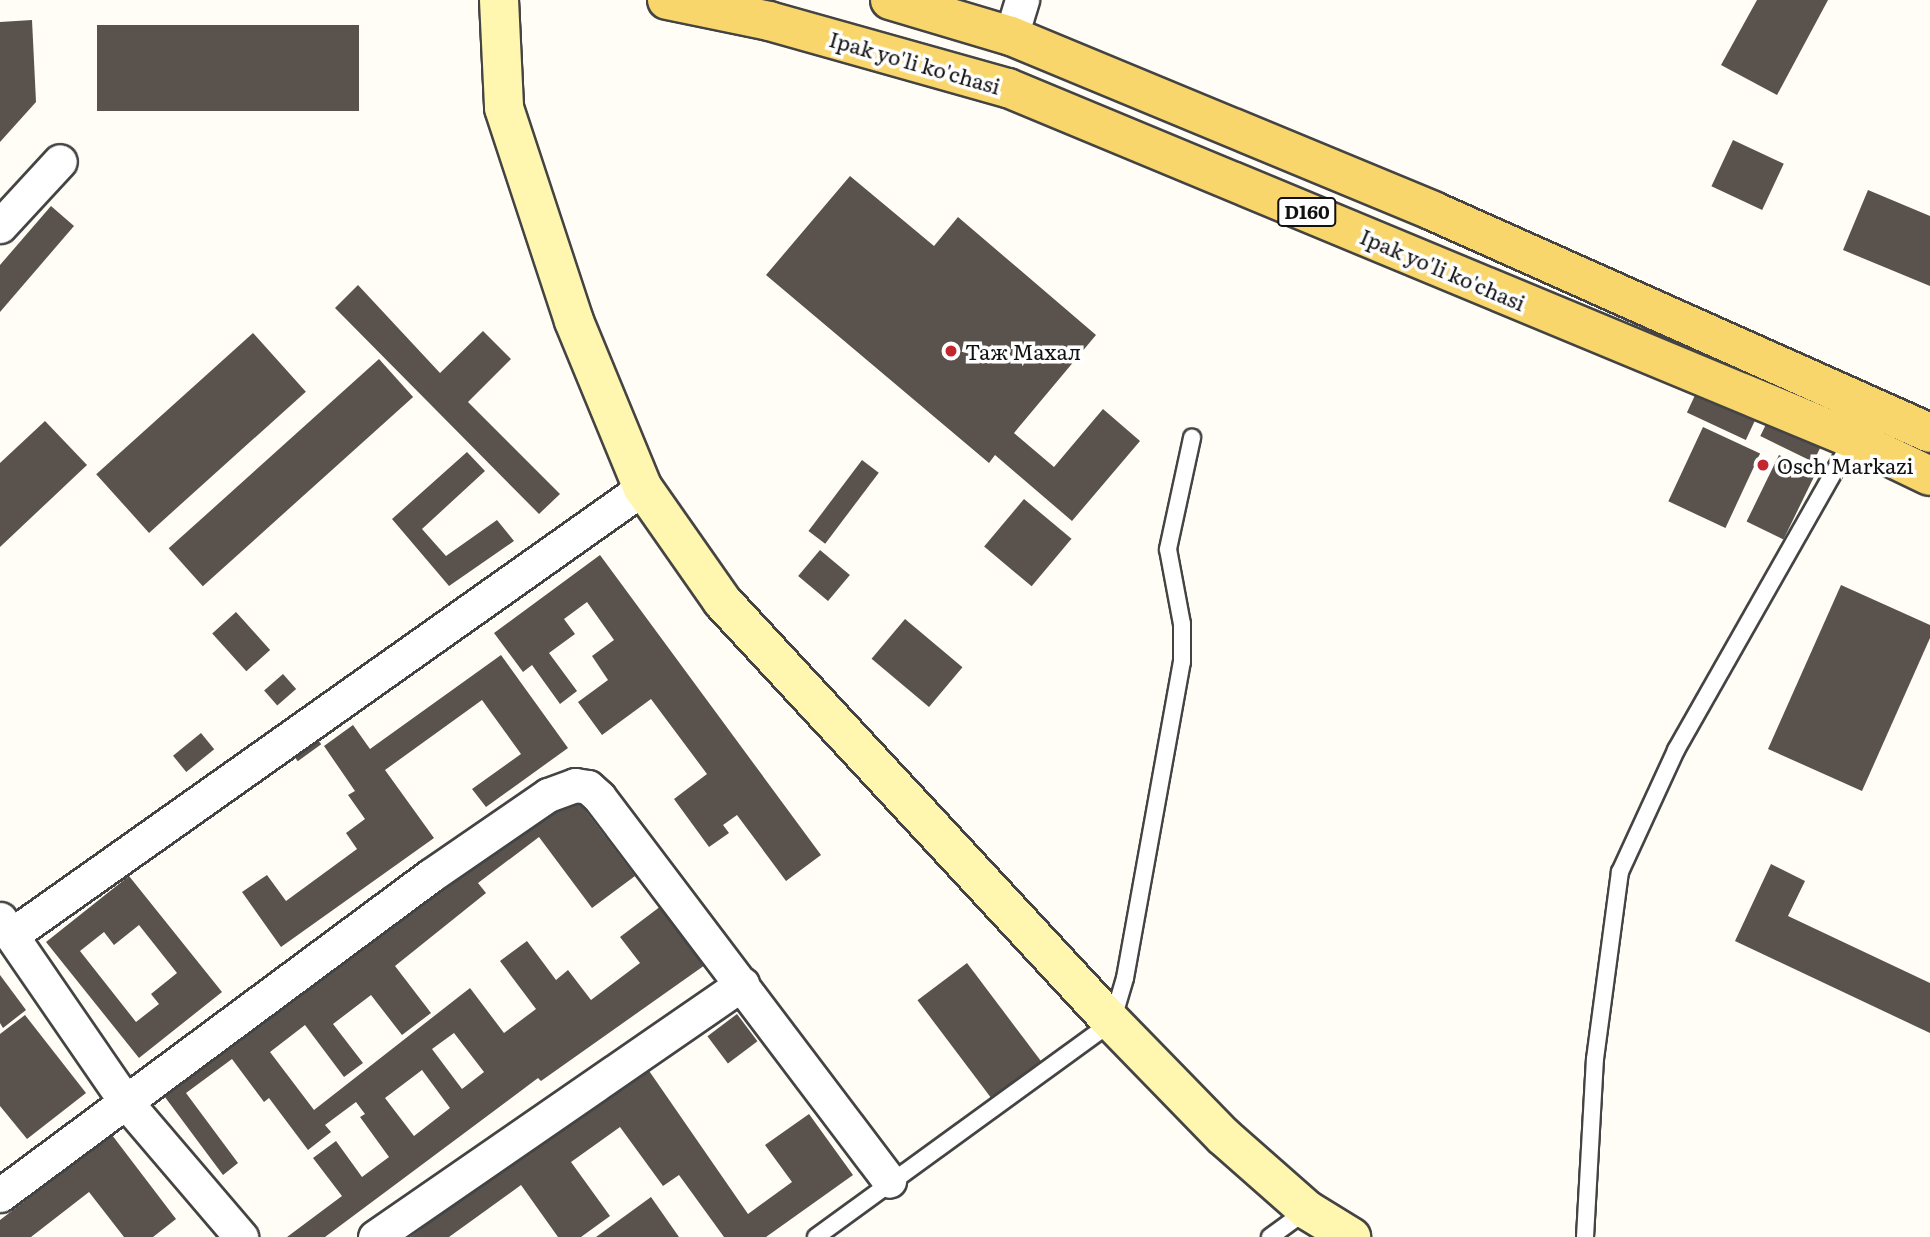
<!DOCTYPE html>
<meta charset="utf-8">
<style>
body{margin:0}
#map{position:relative;width:1930px;height:1237px;overflow:hidden;background:#fffdf5;font-family:Literata,serif}
div>[style]{position:absolute}
.building>*{inset:0;background:#5a524d;transform-origin:0 0}
.roads{filter:drop-shadow(2px 0 #444) drop-shadow(-2px 0 #444) drop-shadow(0 2px #444) drop-shadow(0 -2px #444)}
.lane>*{height:16px;margin:-8px;padding:0 8px;transform-origin:8px;border-radius:8px;background:#fff}
.street>*{height:33px;margin:-16.5px;padding:0 16.5px;transform-origin:16.5px;border-radius:16.5px;background:#fff}
.secondary>*{height:38px;margin:-19px;padding:0 19px;transform-origin:19px;border-radius:19px;background:#fff6b0}
.primary>*{height:38px;margin:-19px;padding:0 19px;transform-origin:19px;border-radius:19px;background:#f9d66b}
.dots>*{width:19px;height:19px;translate:-50% -50%;box-sizing:border-box;border:4px solid #fff;border-radius:50%}
span{translate:-50% -50%;white-space:nowrap;text-align:center;line-height:1.15;-webkit-text-stroke:7px #fff;paint-order:stroke}
.shield-label span{padding:2px 5px;background:#fff;border:2px solid;border-radius:5px;-webkit-text-stroke-width:0}
.shield-label{font-size:19px;color:#111;font-weight:700}
.street-label{font-size:21px;color:#111}
.poi-label{font-size:21px;color:#111}
.left{translate:0 -50%;text-align:left}
</style>
<div id="map">
<div class="building">
<div style="clip-path:polygon(1757px 0,1828px 0,1777px 95px,1721px 65px)"></div>
<div style="clip-path:polygon(32px 20px,36px 102px,0 142px,0 22px)"></div>
<div style="left:97px;top:25px;width:262px;height:86px"></div>
<div style="left:1733px;top:140px;width:56px;height:51px;rotate:25deg"></div>
<div style="clip-path:polygon(850px 176px,934px 246px,958px 217px,1096px 335px,1014px 433px,1054px 467px,1103px 409px,1140px 441px,1072px 521px,995px 455px,989px 463px,766px 275px)"></div>
<div style="clip-path:polygon(1868px 190px,1930px 216px,1930px 286px,1843px 250px)"></div>
<div style="clip-path:polygon(51px 206px,74px 226px,0 312px,0 265px)"></div>
<div style="clip-path:polygon(358px 285px,440px 373px,483px 331px,511px 359px,468px 402px,560px 494px,539px 514px,335px 308px)"></div>
<div style="left:253px;top:333px;width:79px;height:211px;rotate:48deg"></div>
<div style="left:379px;top:359px;width:51px;height:283px;rotate:48deg"></div>
<div style="left:1703px;top:378px;width:65px;height:38px;rotate:25deg"></div>
<div style="left:1773px;top:410px;width:59px;height:29px;rotate:26deg"></div>
<div style="clip-path:polygon(45px 421px,87px 465px,0 547px,0 463px)"></div>
<div style="left:1703px;top:427px;width:63px;height:82px;rotate:25deg"></div>
<div style="clip-path:polygon(467px 452px,485px 471px,422px 529px,446px 556px,497px 520px,514px 541px,449px 586px,392px 519px)"></div>
<div style="left:1779px;top:455px;width:41px;height:74px;rotate:26deg"></div>
<div style="left:862px;top:460px;width:21px;height:89px;rotate:37deg"></div>
<div style="left:1024px;top:499px;width:62px;height:62px;rotate:40deg"></div>
<div style="left:820px;top:550px;width:39px;height:34px;rotate:40deg"></div>
<div style="clip-path:polygon(600px 555px,821px 855px,786px 881px,737px 815px,723px 825px,729px 833px,709px 847px,674px 799px,707px 774px,651px 699px,602px 735px,578px 702px,608px 680px,592px 656px,614px 640px,587px 602px,564px 619px,575px 634px,549px 653px,577px 691px,560px 704px,532px 665px,523px 672px,494px 633px)"></div>
<div style="clip-path:polygon(1841px 585px,1930px 625px,1930px 638px,1862px 791px,1768px 749px)"></div>
<div style="left:236px;top:612px;width:51px;height:32px;rotate:48deg"></div>
<div style="left:905px;top:619px;width:75px;height:52px;rotate:40deg"></div>
<div style="clip-path:polygon(501px 655px,568px 748px,486px 807px,472px 789px,521px 754px,482px 700px,385px 770px,434px 838px,281px 947px,242px 892px,267px 875px,286px 901px,357px 849px,346px 833px,365px 819px,348px 795px,355px 791px,324px 746px,353px 725px,370px 749px)"></div>
<div style="left:283px;top:674px;width:20px;height:25px;rotate:49deg"></div>
<div style="left:201px;top:733px;width:21px;height:36px;rotate:51deg"></div>
<div style="left:313px;top:733px;width:14px;height:29px;rotate:54deg"></div>
<div style="clip-path:polygon(evenodd,569px 789px,635px 876px,592px 908px,539px 837px,478px 883px,486px 893px,395px 966px,431px 1013px,402px 1035px,371px 995px,333px 1024px,363px 1063px,344px 1077px,305px 1025px,270px 1052px,314px 1110px,470px 988px,504px 1033px,536px 1009px,500px 961px,527px 941px,556px 980px,568px 970px,591px 1000px,640px 963px,620px 937px,661px 906px,705px 965px,541px 1081px,538px 1078px,325px 1237px,287px 1237px,342px 1196px,313px 1158px,336px 1141px,362px 1177px,389px 1157px,360px 1117px,365px 1114px,356px 1102px,325px 1125px,331px 1132px,308px 1150px,269px 1098px,264px 1102px,232px 1059px,186px 1093px,238px 1163px,223px 1175px,156px 1085px,569px 789px,454px 1033px,484px 1072px,462px 1089px,432px 1049px,454px 1033px,569px 789px,422px 1070px,450px 1108px,414px 1136px,385px 1098px,422px 1070px)"></div>
<div style="clip-path:polygon(1771px 864px,1805px 881px,1788px 916px,1930px 983px,1930px 1033px,1735px 941px)"></div>
<div style="clip-path:polygon(evenodd,129px 876px,222px 992px,139px 1058px,46px 942px,129px 876px,139px 925px,177px 973px,151px 994px,159px 1004px,136px 1022px,80px 951px,104px 932px,114px 945px,139px 925px)"></div>
<div style="left:967px;top:963px;width:124px;height:62px;rotate:53deg"></div>
<div style="clip-path:polygon(0 975px,26px 1010px,3px 1028px,0 1023px)"></div>
<div style="left:737px;top:1014px;width:34px;height:37px;rotate:53deg"></div>
<div style="clip-path:polygon(25px 1015px,86px 1093px,27px 1139px,0 1106px,0 1034px)"></div>
<div style="clip-path:polygon(645px 1065px,748px 1214px,792px 1182px,765px 1145px,809px 1114px,853px 1175px,766px 1237px,724px 1237px,679px 1175px,663px 1186px,620px 1127px,571px 1162px,610px 1216px,581px 1237px,558px 1237px,521px 1185px,449px 1237px,410px 1237px)"></div>
<div style="clip-path:polygon(112px 1135px,176px 1219px,153px 1237px,124px 1237px,89px 1192px,31px 1237px,0 1237px,0 1220px)"></div>
<div style="clip-path:polygon(651px 1197px,679px 1237px,596px 1237px)"></div>
</div>
<div class="roads">
<div class="lane">
<div style="left:816px;top:1237px;width:366px;rotate:-36deg"></div>
<div style="left:1112px;top:1022px;width:46px;rotate:-73.5deg"></div>
<div style="left:1125px;top:978px;width:321px;rotate:-79.8deg"></div>
<div style="left:1182px;top:662px;width:38px;rotate:-90deg"></div>
<div style="left:1182px;top:624px;width:76px;rotate:-100.6deg"></div>
<div style="left:1168px;top:549px;width:114px;rotate:-77.8deg"></div>
<div style="left:1270px;top:1237px;width:46px;rotate:-36.1deg"></div>
<div style="left:1585px;top:1237px;width:178px;rotate:-86.8deg"></div>
<div style="left:1595px;top:1059px;width:189px;rotate:-82.4deg"></div>
<div style="left:1620px;top:872px;width:134px;rotate:-65.3deg"></div>
<div style="left:1676px;top:750px;width:358px;rotate:-60.4deg"></div>
</div>
<div class="street">
<div style="left:1011px;top:36px;width:38px;rotate:-73deg"></div>
<div style="left:0;top:226px;width:88px;rotate:-47.3deg"></div>
<div style="left:0;top:919px;width:221px;rotate:55.5deg"></div>
<div style="left:125px;top:1101px;width:179px;rotate:49.5deg"></div>
<div style="left:13px;top:934px;width:772px;rotate:-35.3deg"></div>
<div style="left:0;top:1195px;width:535px;rotate:-36.57deg"></div>
<div style="left:430px;top:876px;width:143px;rotate:-34.5deg"></div>
<div style="left:548px;top:795px;width:29px;rotate:-20deg"></div>
<div style="left:575px;top:785px;width:13px;rotate:9deg"></div>
<div style="left:588px;top:787px;width:15px;rotate:42deg"></div>
<div style="left:599px;top:797px;width:481px;rotate:52.9deg"></div>
<div style="left:375px;top:1237px;width:446px;rotate:-34.6deg"></div>
</div>
<div class="secondary">
<div style="left:499px;top:0;width:108px;rotate:87.3deg"></div>
<div style="left:504px;top:108px;width:224px;rotate:71.8deg"></div>
<div style="left:574px;top:321px;width:181px;rotate:67.6deg"></div>
<div style="left:643px;top:488px;width:138px;rotate:55deg"></div>
<div style="left:722px;top:601px;width:574px;rotate:47.19deg"></div>
<div style="left:1112px;top:1022px;width:159px;rotate:45.8deg"></div>
<div style="left:1223px;top:1136px;width:112px;rotate:41.4deg"></div>
<div style="left:1307px;top:1210px;width:52px;rotate:31.5deg"></div>
</div>
<div class="primary">
<div style="left:667px;top:0;width:104px;rotate:11.6deg"></div>
<div style="left:769px;top:21px;width:248px;rotate:15.7deg"></div>
<div style="left:1008px;top:88px;width:915px;rotate:22.56deg"></div>
<div style="left:1853px;top:439px;width:85px;rotate:25.7deg"></div>
<div style="left:890px;top:0;width:126px;rotate:16.6deg"></div>
<div style="left:1011px;top:36px;width:457px;rotate:22.5deg"></div>
<div style="left:1433px;top:211px;width:544px;rotate:24.07deg"></div>
</div>
</div>
<div class="dots">
<div style="left:951px;top:351px;background:#c4262e"></div>
<div style="left:1763px;top:465px;background:#c4262e"></div>
</div>
<div class="shield-label">
<span style="left:1307px;top:212px">D160</span>
</div>
<div class="street-label">
<span style="left:915px;top:62px;rotate:16deg">Ipak yo'li ko'chasi</span>
<span style="left:1443px;top:269px;rotate:23deg">Ipak yo'li ko'chasi</span>
</div>
<div class="poi-label">
<span class="left" style="left:965px;top:351px">Таж Махал</span>
<span class="left" style="left:1777px;top:465px">Osch Markazi</span>
</div>
</div>
